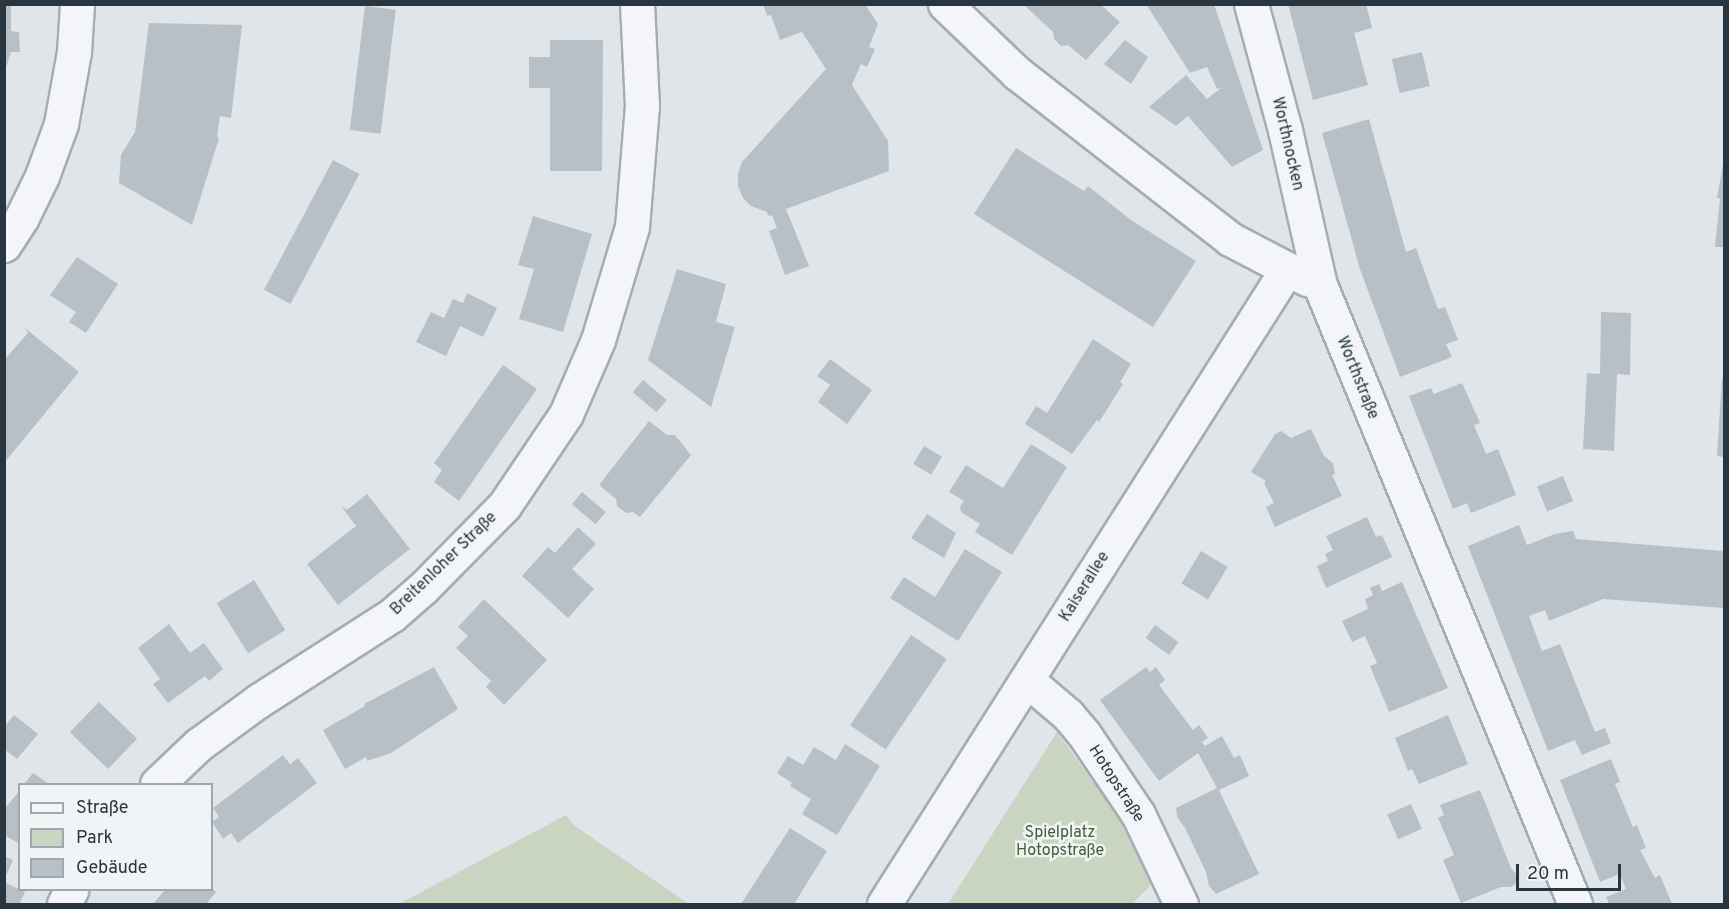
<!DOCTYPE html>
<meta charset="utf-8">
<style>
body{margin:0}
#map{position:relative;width:1729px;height:909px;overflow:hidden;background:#e0e5ea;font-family:Overpass,sans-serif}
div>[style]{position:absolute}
.green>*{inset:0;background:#c9d4c1}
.building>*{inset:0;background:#b7c0c7;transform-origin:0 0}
.roads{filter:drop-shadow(2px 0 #a5adb4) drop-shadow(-2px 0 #a5adb4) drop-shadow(0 2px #a5adb4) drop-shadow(0 -2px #a5adb4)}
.minor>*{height:33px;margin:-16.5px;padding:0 16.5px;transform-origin:16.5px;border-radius:16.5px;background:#f3f5f8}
span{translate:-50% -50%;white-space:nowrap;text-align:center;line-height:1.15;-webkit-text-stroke:5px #f0f4f7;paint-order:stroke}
.street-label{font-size:16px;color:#283642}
.park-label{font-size:16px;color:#435e34}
.frame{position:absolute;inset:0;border:6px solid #283642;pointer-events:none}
.legend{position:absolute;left:18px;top:783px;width:195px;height:108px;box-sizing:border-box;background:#f0f4f7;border:2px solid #a0a8af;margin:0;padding:8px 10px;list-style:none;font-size:18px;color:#283642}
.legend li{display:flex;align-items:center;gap:12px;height:30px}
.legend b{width:30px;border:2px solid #a0a8af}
.scale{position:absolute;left:1516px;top:864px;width:105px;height:27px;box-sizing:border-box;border:3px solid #283642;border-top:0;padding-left:8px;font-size:18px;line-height:21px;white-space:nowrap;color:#283642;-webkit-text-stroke:4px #f0f4f7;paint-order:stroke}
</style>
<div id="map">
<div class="green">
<div style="clip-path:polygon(1057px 732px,1118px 816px,1151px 885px,1132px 904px,948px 904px)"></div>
<div style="clip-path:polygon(566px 815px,572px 824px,689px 904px,399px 904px)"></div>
</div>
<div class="building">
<div style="clip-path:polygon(763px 4px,865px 4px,878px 24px,869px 47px,875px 49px,867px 67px,861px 64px,852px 85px,888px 141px,889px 171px,786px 209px,809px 266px,785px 275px,769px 231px,777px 228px,772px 215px,768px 216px,767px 212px,751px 206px,743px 198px,738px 186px,738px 174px,742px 162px,826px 69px,802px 32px,780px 40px,771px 15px,767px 16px)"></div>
<div style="clip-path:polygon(1023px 4px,1100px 4px,1120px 22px,1086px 60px,1068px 45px,1061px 46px,1054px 39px,1053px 32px)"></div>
<div style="clip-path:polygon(1146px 4px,1214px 4px,1263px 150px,1232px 167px,1188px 116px,1176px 126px,1149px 107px,1186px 75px,1207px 99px,1221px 88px,1217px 89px,1207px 67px,1190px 73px)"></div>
<div style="clip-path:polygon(1288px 4px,1366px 4px,1372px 28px,1354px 33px,1368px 85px,1313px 100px)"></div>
<div style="clip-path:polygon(4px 5px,11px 5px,11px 31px,19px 32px,20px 52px,11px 52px,5px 71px)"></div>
<div style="left:365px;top:6px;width:31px;height:125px;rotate:7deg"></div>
<div style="clip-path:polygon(149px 23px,242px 25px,231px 118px,220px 116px,217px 137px,219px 138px,192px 225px,119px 183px,121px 155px,135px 132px)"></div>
<div style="clip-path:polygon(550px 40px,603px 40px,602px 171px,550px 171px,550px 88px,529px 88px,529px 57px,550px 57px)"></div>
<div style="clip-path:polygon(1125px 40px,1148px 57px,1131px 84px,1104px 64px)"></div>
<div style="left:1422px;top:52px;width:35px;height:31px;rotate:77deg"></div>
<div style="clip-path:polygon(1369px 119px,1406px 252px,1416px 248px,1438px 309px,1445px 307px,1458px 340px,1446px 344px,1452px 357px,1400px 377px,1360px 269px,1322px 133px)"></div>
<div style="clip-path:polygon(1016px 148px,1084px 191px,1088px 186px,1131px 220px,1196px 261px,1153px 327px,974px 214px)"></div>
<div style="left:333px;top:160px;width:30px;height:147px;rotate:28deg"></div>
<div style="clip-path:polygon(1723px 164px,1724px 164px,1724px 247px,1715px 247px,1720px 198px,1717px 198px)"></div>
<div style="clip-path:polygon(533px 216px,592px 234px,563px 332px,519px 319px,534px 269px,518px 265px)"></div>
<div style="clip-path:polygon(77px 257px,118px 284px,86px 333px,69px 322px,76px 312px,50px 295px)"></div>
<div style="clip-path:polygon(677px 269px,726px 284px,716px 322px,735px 327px,711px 407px,648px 360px)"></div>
<div style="clip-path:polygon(467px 293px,497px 308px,483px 337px,460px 326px,446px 356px,416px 342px,431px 312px,444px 318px,453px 299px,463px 303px)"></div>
<div style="clip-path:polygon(1601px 312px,1631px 313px,1630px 375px,1617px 374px,1614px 451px,1583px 449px,1587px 373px,1600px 374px)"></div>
<div style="clip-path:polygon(25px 328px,79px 372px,4px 463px,4px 360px,28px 333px)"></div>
<div style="clip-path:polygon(1093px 339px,1131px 364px,1120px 382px,1123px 384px,1099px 422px,1097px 420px,1072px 454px,1025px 424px,1036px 406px,1047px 413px)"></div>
<div style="clip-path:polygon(830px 359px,872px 390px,847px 424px,818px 402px,830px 385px,817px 376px)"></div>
<div style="clip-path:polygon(503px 365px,537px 389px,459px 501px,434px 482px,442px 470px,434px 463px)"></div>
<div style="clip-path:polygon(1722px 378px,1724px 378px,1724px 457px,1717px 456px)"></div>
<div style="left:643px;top:380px;width:31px;height:16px;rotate:40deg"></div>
<div style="clip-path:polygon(1462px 383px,1480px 423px,1474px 425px,1486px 454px,1498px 449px,1516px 495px,1471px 513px,1467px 503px,1453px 509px,1409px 396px,1431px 388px,1434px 394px)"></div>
<div style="clip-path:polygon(649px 421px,667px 435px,675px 435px,691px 455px,640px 517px,633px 512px,626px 513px,617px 506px,616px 499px,599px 485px)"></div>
<div style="clip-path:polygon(1311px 429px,1324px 456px,1333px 463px,1335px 474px,1332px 475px,1342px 496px,1275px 527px,1266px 507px,1274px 503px,1264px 483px,1266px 481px,1251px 472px,1275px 434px,1281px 431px,1291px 438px)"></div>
<div style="clip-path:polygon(1031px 444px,1067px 467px,1012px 555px,975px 532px,980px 524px,961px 512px,960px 507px,964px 501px,949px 492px,966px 465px,1003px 488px)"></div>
<div style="left:924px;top:446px;width:21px;height:21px;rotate:31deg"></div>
<div style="left:1563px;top:476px;width:27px;height:28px;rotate:68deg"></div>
<div style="left:582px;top:492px;width:31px;height:16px;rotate:40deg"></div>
<div style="clip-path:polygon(367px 494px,410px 549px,338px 605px,307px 564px,356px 526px,341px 506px,347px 510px)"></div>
<div style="clip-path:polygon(927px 514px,956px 533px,944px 558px,911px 538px)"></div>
<div style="clip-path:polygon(1367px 517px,1376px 537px,1382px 535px,1392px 557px,1326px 588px,1317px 566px,1328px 561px,1325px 554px,1333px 550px,1326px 536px)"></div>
<div style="clip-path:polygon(1519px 525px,1527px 545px,1555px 534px,1573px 531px,1576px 539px,1724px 551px,1724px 608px,1603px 599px,1549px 621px,1545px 610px,1529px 616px,1542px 651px,1560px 644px,1595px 732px,1605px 728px,1611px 743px,1582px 755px,1575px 740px,1548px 751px,1468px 546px)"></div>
<div style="clip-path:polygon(578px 527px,596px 544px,572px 569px,594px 589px,568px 618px,522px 576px,548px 547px,555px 553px)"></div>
<div style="clip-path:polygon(965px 549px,1002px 572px,958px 641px,890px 598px,904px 577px,935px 597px)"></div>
<div style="left:1201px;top:551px;width:31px;height:38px;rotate:31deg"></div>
<div style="left:254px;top:580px;width:59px;height:44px;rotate:58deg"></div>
<div style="clip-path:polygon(1402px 582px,1448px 688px,1389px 712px,1370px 666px,1377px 663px,1365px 636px,1352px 642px,1342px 621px,1368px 609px,1365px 599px,1373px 595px,1370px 588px,1379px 584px,1382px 591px)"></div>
<div style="clip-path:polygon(484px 599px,547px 660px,504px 705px,486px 687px,491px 681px,456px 648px,468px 636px,458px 627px)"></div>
<div style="clip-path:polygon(169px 624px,190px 653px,204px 643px,223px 669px,209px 681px,205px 676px,168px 703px,153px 684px,160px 679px,138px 648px)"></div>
<div style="left:1155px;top:625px;width:29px;height:16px;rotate:36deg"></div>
<div style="left:911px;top:635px;width:43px;height:109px;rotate:34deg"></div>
<div style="clip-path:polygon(434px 667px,458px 709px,391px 753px,367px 761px,366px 757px,345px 769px,323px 730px,365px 706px,364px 704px)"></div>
<div style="clip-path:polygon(1146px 667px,1150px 672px,1156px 667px,1165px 680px,1159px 685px,1193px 730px,1199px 725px,1208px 738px,1202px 742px,1205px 746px,1222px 736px,1234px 758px,1240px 755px,1249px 776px,1219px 790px,1259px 874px,1216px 894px,1209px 886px,1206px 872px,1185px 828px,1177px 817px,1176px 808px,1217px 788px,1198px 753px,1159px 781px,1100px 700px)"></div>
<div style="left:99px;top:702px;width:53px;height:42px;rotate:44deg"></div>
<div style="clip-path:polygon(14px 715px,38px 734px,17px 759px,4px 749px,4px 727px)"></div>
<div style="clip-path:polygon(1448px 715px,1468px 764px,1419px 784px,1412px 769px,1408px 771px,1395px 738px)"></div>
<div style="clip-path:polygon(845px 744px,880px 766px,837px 835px,802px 814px,811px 799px,790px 786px,792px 783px,777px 773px,788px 756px,803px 765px,814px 747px,836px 760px)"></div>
<div style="clip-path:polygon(283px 755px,290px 764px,298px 758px,317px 783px,238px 843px,231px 833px,223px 839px,212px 822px,219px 817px,213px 808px)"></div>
<div style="clip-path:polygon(1611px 759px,1620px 782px,1615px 784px,1633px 827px,1637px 825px,1646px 848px,1640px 850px,1655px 878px,1660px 875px,1672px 904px,1609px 904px,1606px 897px,1626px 889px,1620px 874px,1600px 882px,1560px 780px)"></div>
<div style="clip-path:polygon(33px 773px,49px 784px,24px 784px)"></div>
<div style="clip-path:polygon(20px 790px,20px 844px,4px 835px,4px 804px,7px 806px)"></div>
<div style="clip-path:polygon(1480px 790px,1511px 868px,1517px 875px,1517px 882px,1511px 887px,1501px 887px,1461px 903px,1443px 860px,1454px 855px,1438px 818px,1444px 815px,1440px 805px)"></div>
<div style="left:1411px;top:804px;width:27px;height:26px;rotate:66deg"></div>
<div style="clip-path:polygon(790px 828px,827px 851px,794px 904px,741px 904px)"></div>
<div style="clip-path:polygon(4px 856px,13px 860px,7px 874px,4px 873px)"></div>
<div style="clip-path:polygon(4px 882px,25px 892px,19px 904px,4px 904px)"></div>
<div style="clip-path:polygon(212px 888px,216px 892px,206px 904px,153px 904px,165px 890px)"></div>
</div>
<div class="roads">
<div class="minor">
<div style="left:945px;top:4px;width:100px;rotate:43.8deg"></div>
<div style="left:1017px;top:73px;width:270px;rotate:37.9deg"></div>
<div style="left:1230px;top:239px;width:87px;rotate:27.5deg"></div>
<div style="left:1251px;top:4px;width:131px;rotate:74.9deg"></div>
<div style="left:1285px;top:130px;width:159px;rotate:77.3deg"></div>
<div style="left:1320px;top:285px;width:669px;rotate:67.61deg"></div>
<div style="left:4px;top:245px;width:33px;rotate:-57deg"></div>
<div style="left:22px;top:217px;width:46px;rotate:-64deg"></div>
<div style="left:42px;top:176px;width:55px;rotate:-69.9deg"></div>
<div style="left:61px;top:124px;width:73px;rotate:-79.8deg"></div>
<div style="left:74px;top:52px;width:48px;rotate:-86.4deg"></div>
<div style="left:1027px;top:680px;width:54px;rotate:40.5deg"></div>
<div style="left:1068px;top:715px;width:25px;rotate:50deg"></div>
<div style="left:1084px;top:734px;width:97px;rotate:56deg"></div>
<div style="left:1138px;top:814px;width:100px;rotate:64.5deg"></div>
<div style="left:157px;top:784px;width:57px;rotate:-43.6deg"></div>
<div style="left:198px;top:745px;width:74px;rotate:-36.3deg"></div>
<div style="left:258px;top:701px;width:159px;rotate:-32.7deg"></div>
<div style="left:392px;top:615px;width:41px;rotate:-41.1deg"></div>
<div style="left:423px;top:588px;width:115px;rotate:-45.4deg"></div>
<div style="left:504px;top:506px;width:111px;rotate:-56deg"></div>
<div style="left:566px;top:414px;width:81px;rotate:-66.6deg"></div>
<div style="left:598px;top:340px;width:118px;rotate:-73.3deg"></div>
<div style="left:632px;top:227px;width:121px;rotate:-85.3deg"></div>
<div style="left:642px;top:106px;width:102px;rotate:-92.8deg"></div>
<div style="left:64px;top:904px;width:16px;rotate:-63deg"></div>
<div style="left:884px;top:904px;width:752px;rotate:-57.6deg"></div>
</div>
</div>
<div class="street-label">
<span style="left:1287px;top:144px;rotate:77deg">Worthnocken</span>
<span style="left:1357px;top:378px;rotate:68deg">Worthstraße</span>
<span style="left:444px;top:564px;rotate:-44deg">Breitenloher Straße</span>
<span style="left:1085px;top:587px;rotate:-58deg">Kaiserallee</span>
<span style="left:1116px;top:784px;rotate:57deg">Hotopstraße</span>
</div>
<div class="park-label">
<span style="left:1060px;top:842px">Spielplatz<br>Hotopstraße</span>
</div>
<div class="frame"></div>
<ul class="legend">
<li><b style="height:8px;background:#f3f5f8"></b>Straße</li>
<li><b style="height:16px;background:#c9d4c1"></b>Park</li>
<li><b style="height:16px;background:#b7c0c7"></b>Gebäude</li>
</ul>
<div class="scale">20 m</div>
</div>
